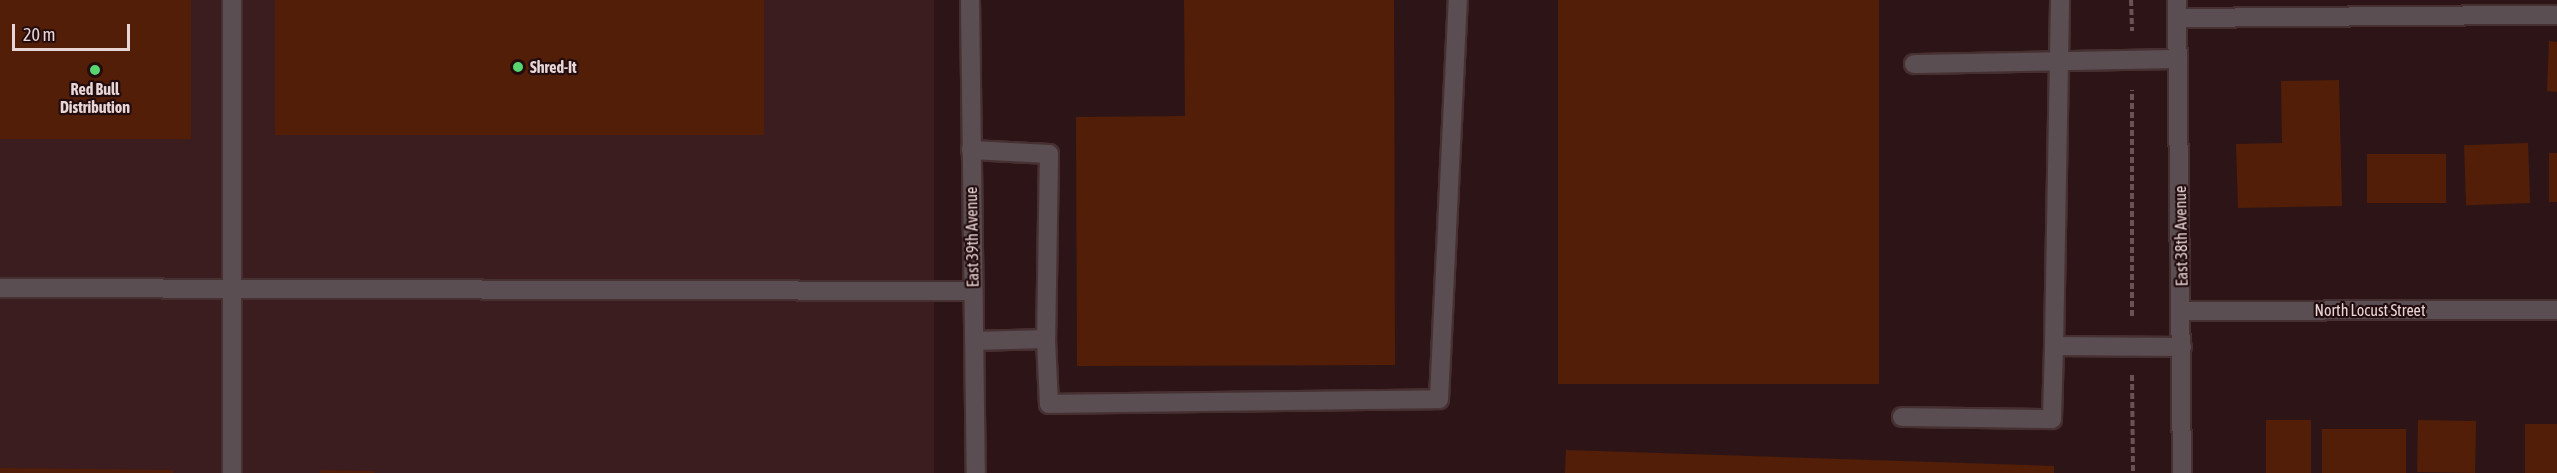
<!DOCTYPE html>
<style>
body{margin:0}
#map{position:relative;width:2557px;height:473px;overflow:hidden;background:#2d1517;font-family:"Asap Condensed",sans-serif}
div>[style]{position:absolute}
.built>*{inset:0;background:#3b1c1f;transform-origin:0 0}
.building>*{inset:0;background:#521e08;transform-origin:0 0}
.path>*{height:4px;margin-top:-2px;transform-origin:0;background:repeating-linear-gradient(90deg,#695355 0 6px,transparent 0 9px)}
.roads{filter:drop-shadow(2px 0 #473032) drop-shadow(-2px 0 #473032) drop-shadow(0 2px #473032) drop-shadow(0 -2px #473032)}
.minor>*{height:18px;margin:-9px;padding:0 9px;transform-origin:9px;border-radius:9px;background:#5a4e53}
.dots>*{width:16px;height:16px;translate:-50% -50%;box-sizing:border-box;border:3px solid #230c0e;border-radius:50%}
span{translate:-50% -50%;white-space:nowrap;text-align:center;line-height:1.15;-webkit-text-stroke:4.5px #230c0e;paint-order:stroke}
.poi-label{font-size:16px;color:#e8d6d7;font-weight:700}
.left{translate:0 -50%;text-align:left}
.street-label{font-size:16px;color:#e8d6d7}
.scale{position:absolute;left:12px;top:24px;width:118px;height:27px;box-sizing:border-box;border:3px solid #e8d6d7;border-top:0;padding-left:8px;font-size:18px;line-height:21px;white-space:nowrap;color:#e8d6d7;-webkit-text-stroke:4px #230c0e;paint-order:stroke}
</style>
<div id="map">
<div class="built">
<div style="left:0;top:0;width:934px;height:473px"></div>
</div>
<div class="building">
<div style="left:0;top:0;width:191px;height:139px"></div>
<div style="left:275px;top:0;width:489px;height:135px"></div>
<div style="clip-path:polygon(1184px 0,1394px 0,1395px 365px,1077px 366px,1076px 117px,1185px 116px)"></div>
<div style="left:1558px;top:0;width:321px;height:384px"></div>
<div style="clip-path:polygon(2549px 41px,2557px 42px,2557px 92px,2547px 91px)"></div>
<div style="clip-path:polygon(2339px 80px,2342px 206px,2238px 208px,2236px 144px,2282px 143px,2281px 81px)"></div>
<div style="left:2528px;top:143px;width:60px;height:64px;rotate:88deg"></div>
<div style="left:2549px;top:153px;width:8px;height:49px"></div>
<div style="left:2446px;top:154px;width:49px;height:79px;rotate:90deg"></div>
<div style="left:2266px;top:420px;width:45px;height:53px"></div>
<div style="left:2418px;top:420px;width:58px;height:52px;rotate:1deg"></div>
<div style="left:2557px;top:424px;width:49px;height:32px;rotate:90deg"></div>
<div style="left:2406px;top:429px;width:44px;height:84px;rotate:90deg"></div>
<div style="clip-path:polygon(1566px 450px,2054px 466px,2054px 473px,1565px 473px)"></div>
<div style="clip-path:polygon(0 468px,173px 470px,173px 473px,0 473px)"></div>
<div style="clip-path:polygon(320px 470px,374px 471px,374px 473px,320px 473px)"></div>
</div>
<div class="path">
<div style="left:2131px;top:0;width:31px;rotate:88deg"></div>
<div style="left:2132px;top:316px;width:226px;rotate:-90deg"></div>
<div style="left:2132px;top:375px;width:98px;rotate:89.4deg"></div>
</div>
<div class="roads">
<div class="minor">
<div style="left:232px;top:0;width:473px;rotate:90deg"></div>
<div style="left:970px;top:0;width:473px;rotate:89.3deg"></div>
<div style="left:2177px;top:0;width:473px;rotate:89.4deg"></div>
<div style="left:2178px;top:18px;width:379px;rotate:-0.5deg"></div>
<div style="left:1914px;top:64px;width:264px;rotate:-1.1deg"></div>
<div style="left:971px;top:150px;width:78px;rotate:2.9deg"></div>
<div style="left:1049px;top:154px;width:185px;rotate:90.9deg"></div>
<div style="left:0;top:288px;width:972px;rotate:0.18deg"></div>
<div style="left:2182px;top:311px;width:375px;rotate:-0.2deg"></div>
<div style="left:974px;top:341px;width:72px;rotate:-1.6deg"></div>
<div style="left:1046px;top:339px;width:65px;rotate:87.4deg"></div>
<div style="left:1049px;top:404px;width:390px;rotate:-0.7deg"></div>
<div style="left:1439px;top:399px;width:399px;rotate:-87.3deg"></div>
<div style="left:2054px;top:346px;width:346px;rotate:-89deg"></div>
<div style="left:1902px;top:417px;width:150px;rotate:0.8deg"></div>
<div style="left:2052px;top:419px;width:73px;rotate:-88.4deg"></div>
<div style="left:2054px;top:346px;width:128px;rotate:0.4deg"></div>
</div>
</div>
<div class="dots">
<div style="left:518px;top:67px;background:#58d570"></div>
<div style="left:95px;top:70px;background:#58d570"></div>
</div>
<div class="poi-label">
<span class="left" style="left:530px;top:67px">Shred-It</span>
<span style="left:95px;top:98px">Red Bull<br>Distribution</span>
</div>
<div class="street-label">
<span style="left:2181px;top:236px;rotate:-91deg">East 38th Avenue</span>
<span style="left:972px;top:237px;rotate:-91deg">East 39th Avenue</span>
<span style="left:2370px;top:310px">North Locust Street</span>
</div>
<div class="scale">20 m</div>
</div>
